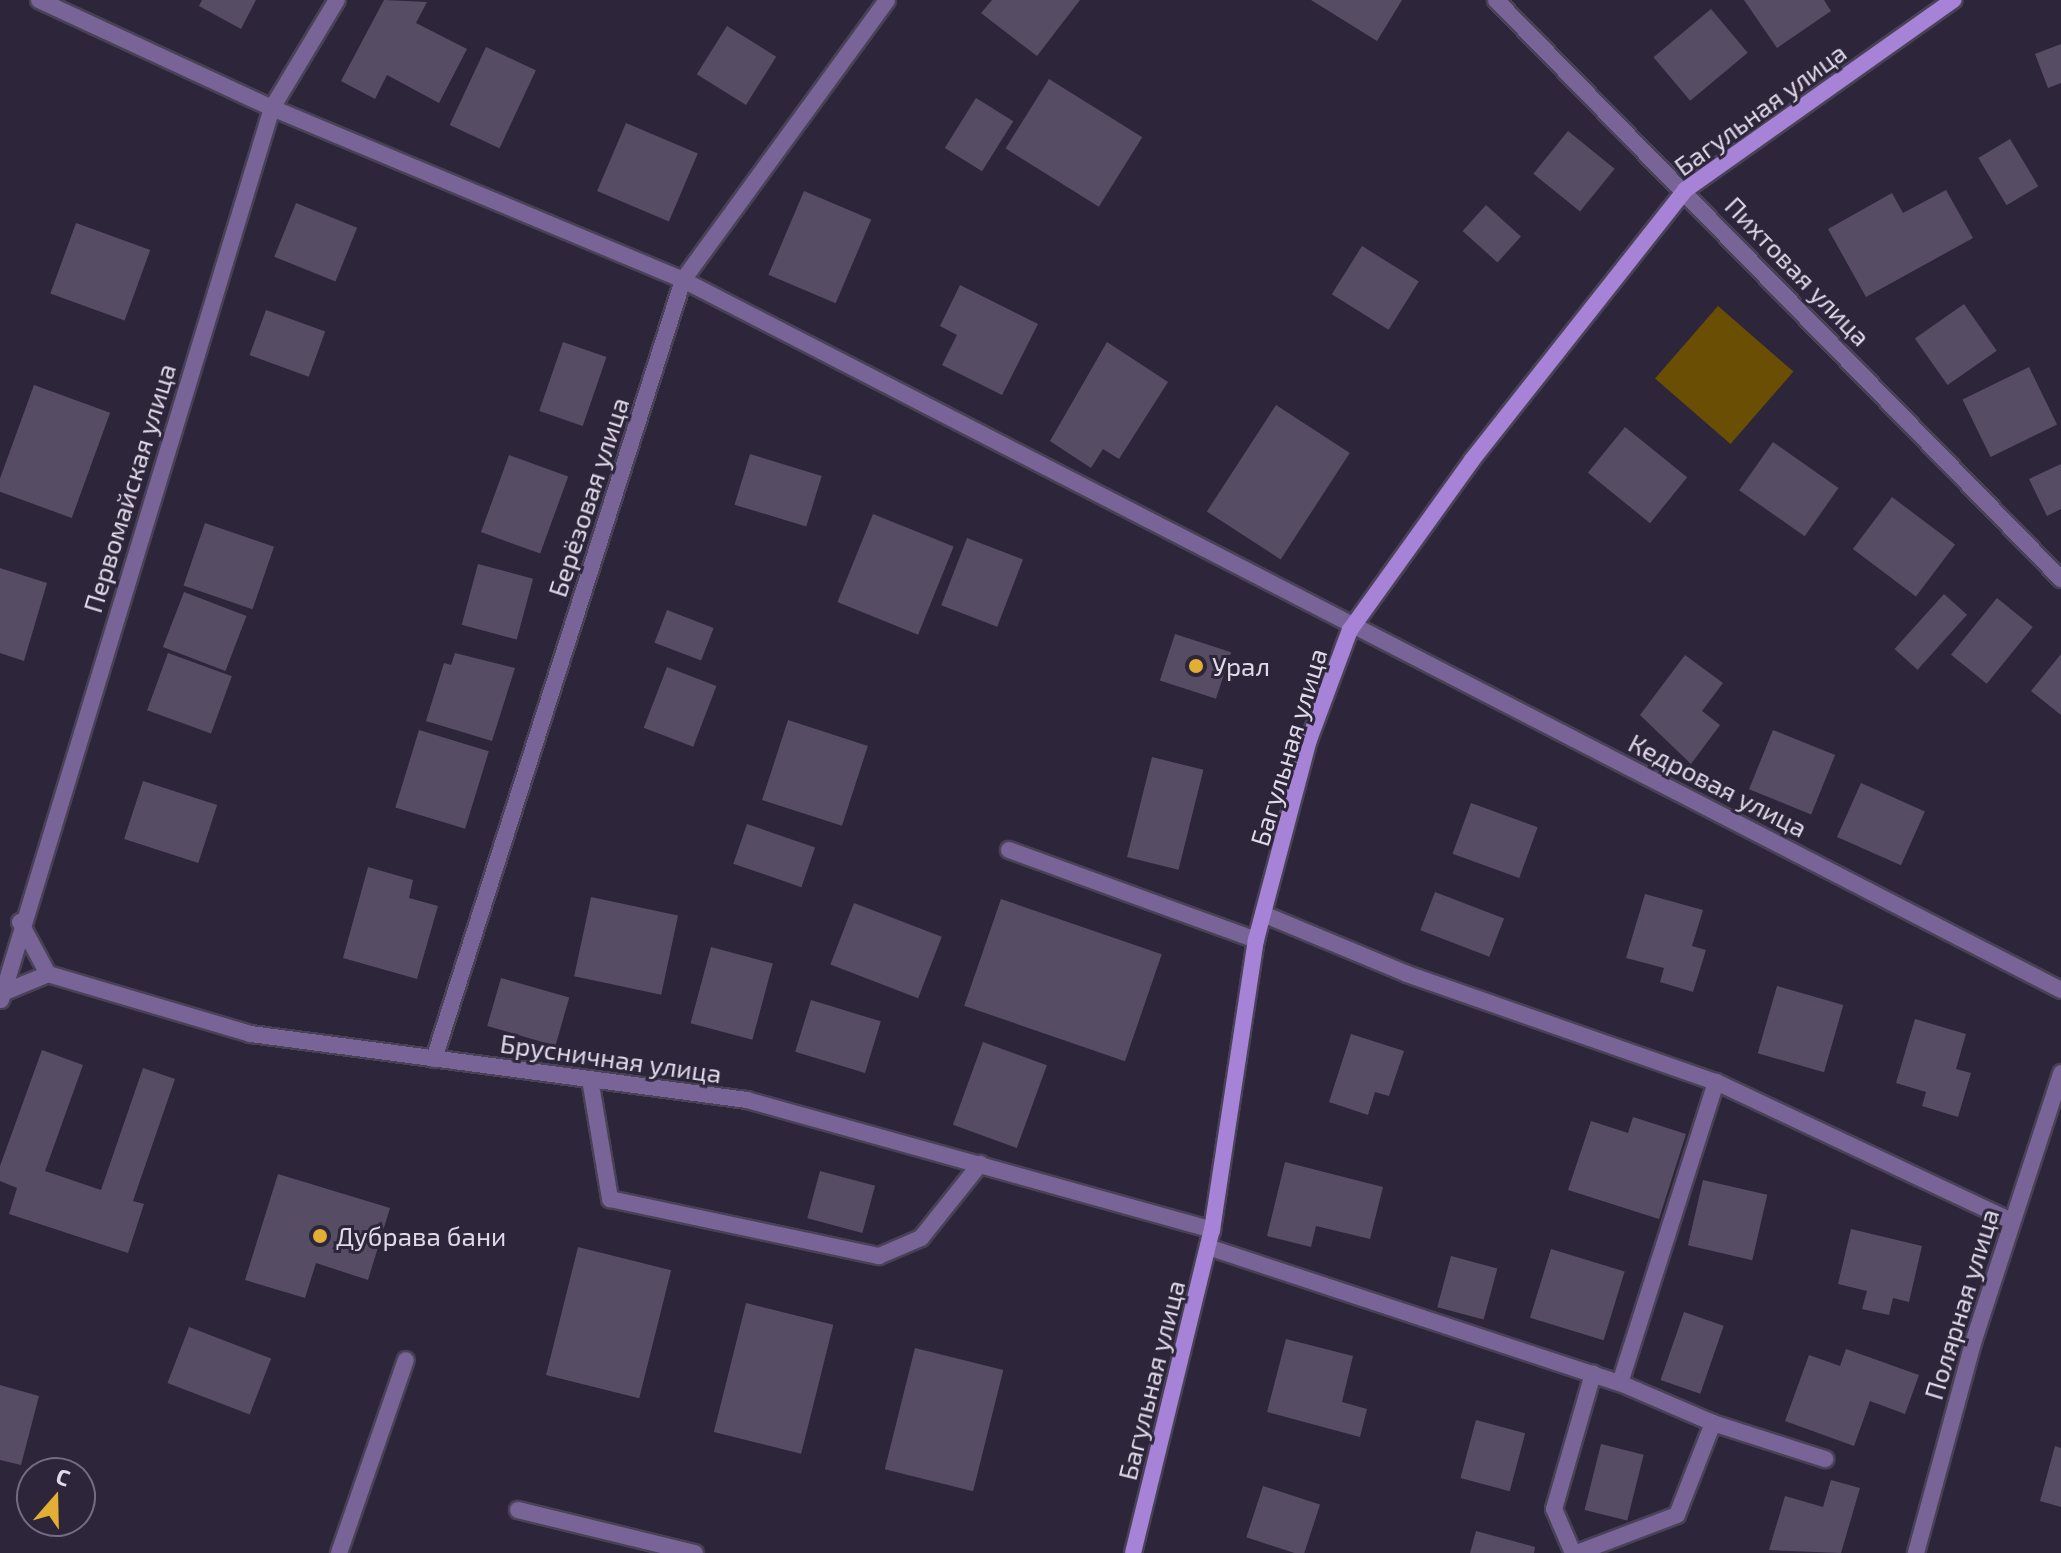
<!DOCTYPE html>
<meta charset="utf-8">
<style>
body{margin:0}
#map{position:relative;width:2061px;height:1553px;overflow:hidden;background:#2d253a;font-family:"Exo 2",sans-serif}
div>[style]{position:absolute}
.green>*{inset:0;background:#6a4e04;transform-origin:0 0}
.building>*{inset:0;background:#564d65;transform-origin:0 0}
.roads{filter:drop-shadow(2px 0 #494256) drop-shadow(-2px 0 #494256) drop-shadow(0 2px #494256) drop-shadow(0 -2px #494256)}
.lane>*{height:16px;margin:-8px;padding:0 8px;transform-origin:8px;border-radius:8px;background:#796498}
.street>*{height:16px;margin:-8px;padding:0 8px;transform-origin:8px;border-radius:8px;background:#796498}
.secondary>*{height:16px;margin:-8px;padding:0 8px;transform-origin:8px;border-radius:8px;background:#a683d6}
.dots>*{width:22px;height:22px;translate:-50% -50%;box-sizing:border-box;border:4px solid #2d253a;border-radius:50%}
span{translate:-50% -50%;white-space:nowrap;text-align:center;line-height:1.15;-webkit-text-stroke:6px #2d253a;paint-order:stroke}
.street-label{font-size:26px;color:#dfd9e8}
.poi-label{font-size:26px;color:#dfd9e8}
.left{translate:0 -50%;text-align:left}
.north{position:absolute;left:16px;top:1457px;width:80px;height:80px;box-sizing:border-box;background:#2d253a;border:2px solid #746d80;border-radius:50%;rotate:20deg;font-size:22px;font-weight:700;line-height:32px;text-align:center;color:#dfd9e8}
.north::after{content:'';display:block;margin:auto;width:28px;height:36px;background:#e2af34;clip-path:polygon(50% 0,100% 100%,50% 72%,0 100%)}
</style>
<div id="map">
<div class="green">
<div style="left:1718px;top:306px;width:100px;height:96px;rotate:41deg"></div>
</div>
<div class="building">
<div style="clip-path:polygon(202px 0,256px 0,241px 29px,199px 6px)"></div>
<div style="clip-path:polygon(384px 0,427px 2px,416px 23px,467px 49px,439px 103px,387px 75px,375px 99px,341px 81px)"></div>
<div style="clip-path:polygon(992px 0,1080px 0,1037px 56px,981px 13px)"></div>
<div style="clip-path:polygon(1311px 0,1402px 0,1377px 41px)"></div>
<div style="clip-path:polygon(1744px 0,1824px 0,1831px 11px,1777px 48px)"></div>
<div style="left:1711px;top:9px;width:57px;height:75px;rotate:50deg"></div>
<div style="left:727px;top:26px;width:58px;height:57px;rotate:32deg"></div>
<div style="clip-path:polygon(2061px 44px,2061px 83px,2048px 88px,2035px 54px)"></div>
<div style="left:486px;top:47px;width:55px;height:86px;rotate:25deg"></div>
<div style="left:1049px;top:79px;width:110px;height:82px;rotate:32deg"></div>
<div style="left:976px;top:98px;width:44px;height:59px;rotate:32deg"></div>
<div style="left:626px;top:123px;width:78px;height:74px;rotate:23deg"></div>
<div style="left:1568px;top:131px;width:60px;height:55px;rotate:39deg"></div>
<div style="left:2010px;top:139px;width:55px;height:37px;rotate:59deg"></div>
<div style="clip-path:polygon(1946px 190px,1973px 238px,1866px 297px,1828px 229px,1892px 193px,1903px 213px)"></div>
<div style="left:804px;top:191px;width:73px;height:91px;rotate:23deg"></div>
<div style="left:296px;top:203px;width:66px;height:58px;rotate:22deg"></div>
<div style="left:1486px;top:205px;width:47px;height:35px;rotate:42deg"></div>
<div style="left:76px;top:223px;width:79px;height:75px;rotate:20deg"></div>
<div style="left:1362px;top:246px;width:67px;height:57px;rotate:32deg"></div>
<div style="clip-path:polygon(960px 285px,1038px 324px,1002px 395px,942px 365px,957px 335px,940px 326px)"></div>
<div style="left:1964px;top:304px;width:57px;height:60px;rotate:55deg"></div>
<div style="left:266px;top:310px;width:63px;height:48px;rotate:20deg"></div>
<div style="left:563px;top:342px;width:46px;height:73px;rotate:19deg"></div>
<div style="clip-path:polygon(1107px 342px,1168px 382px,1119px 459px,1103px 449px,1091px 468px,1050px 441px)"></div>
<div style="left:2029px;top:367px;width:64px;height:74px;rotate:64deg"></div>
<div style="left:34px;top:385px;width:81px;height:112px;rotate:20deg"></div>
<div style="left:1276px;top:405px;width:88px;height:127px;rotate:33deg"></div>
<div style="left:1625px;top:427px;width:80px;height:59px;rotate:39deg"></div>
<div style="left:1773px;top:442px;width:80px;height:59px;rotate:35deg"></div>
<div style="left:750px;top:454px;width:75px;height:53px;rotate:17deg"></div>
<div style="left:509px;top:455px;width:63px;height:82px;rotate:20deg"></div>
<div style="clip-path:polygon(2061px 464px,2061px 509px,2047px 516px,2029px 479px)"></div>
<div style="left:1892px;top:497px;width:79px;height:65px;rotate:37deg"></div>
<div style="left:873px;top:514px;width:87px;height:95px;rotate:22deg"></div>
<div style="left:205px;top:523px;width:73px;height:66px;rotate:19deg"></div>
<div style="left:967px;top:538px;width:60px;height:72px;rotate:21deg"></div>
<div style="left:478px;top:564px;width:57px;height:63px;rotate:15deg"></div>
<div style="clip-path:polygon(0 568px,47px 583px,24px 661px,0 653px)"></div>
<div style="left:184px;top:592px;width:67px;height:59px;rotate:21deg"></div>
<div style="left:1944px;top:594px;width:31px;height:74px;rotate:42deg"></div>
<div style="left:1997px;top:598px;width:46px;height:73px;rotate:39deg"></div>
<div style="left:667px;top:610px;width:50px;height:35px;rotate:21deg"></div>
<div style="left:1175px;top:634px;width:59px;height:49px;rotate:18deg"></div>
<div style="left:168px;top:653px;width:68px;height:61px;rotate:20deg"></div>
<div style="clip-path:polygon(455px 653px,515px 668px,492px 741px,426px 721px,444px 663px,451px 665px)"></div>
<div style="clip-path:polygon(2061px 654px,2061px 715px,2031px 691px)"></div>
<div style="clip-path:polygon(1685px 655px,1723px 683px,1702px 711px,1720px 725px,1691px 764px,1640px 715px)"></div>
<div style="left:667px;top:667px;width:53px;height:65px;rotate:21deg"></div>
<div style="left:788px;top:720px;width:84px;height:84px;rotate:18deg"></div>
<div style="left:419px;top:730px;width:73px;height:81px;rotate:17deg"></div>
<div style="left:1773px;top:730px;width:67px;height:64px;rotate:22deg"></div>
<div style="left:1152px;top:757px;width:53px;height:103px;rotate:14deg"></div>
<div style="left:143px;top:781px;width:78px;height:61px;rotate:18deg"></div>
<div style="left:1861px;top:783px;width:70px;height:59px;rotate:24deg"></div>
<div style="left:1471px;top:803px;width:71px;height:54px;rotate:20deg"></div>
<div style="left:747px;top:824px;width:72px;height:42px;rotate:19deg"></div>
<div style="clip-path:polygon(368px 867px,413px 880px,409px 898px,438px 906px,417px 979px,343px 958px)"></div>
<div style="left:1435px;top:892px;width:74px;height:41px;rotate:21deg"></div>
<div style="clip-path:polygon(1645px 894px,1703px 910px,1692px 946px,1706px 950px,1693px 992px,1660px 982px,1664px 968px,1626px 958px)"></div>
<div style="left:591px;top:897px;width:89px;height:81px;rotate:12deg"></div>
<div style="left:1001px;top:899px;width:170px;height:113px;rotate:19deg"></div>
<div style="left:854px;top:903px;width:94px;height:66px;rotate:21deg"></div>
<div style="left:711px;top:947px;width:64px;height:79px;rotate:15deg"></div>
<div style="left:501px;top:978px;width:71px;height:50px;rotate:16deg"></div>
<div style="left:1777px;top:986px;width:69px;height:70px;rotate:16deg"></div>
<div style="left:811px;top:1000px;width:73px;height:54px;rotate:17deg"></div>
<div style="clip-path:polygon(1915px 1019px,1966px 1034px,1956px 1069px,1971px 1073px,1958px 1117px,1922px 1106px,1926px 1092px,1896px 1083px)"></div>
<div style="clip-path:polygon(1351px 1034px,1404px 1051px,1389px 1096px,1375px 1092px,1368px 1115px,1329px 1102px)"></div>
<div style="left:983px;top:1042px;width:68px;height:88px;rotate:20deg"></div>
<div style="clip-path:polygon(42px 1050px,83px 1065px,45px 1171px,101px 1190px,143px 1068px,175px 1079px,133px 1201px,144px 1204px,128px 1253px,9px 1214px,17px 1188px,0 1181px,0 1166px)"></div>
<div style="clip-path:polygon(1633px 1117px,1686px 1134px,1659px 1219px,1568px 1190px,1591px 1121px,1628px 1133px)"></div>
<div style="clip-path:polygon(1285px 1162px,1383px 1187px,1370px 1239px,1316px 1226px,1311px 1247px,1267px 1236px)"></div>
<div style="left:820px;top:1171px;width:57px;height:49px;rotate:15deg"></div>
<div style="clip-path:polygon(278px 1174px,390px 1208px,368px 1280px,316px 1263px,305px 1298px,245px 1280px)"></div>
<div style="left:1703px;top:1180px;width:66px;height:67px;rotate:13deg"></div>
<div style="clip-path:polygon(1851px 1229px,1922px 1246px,1909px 1302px,1893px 1298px,1889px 1315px,1862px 1309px,1867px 1291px,1838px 1284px)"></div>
<div style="left:578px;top:1247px;width:96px;height:132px;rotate:14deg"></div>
<div style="left:1551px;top:1249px;width:77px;height:72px;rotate:17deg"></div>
<div style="left:1451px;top:1256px;width:48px;height:53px;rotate:15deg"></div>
<div style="left:746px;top:1303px;width:90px;height:133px;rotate:14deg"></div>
<div style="left:1684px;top:1312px;width:42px;height:72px;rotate:19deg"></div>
<div style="left:189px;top:1327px;width:88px;height:60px;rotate:21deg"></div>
<div style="clip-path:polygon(1286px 1339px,1353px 1356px,1342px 1402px,1367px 1409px,1360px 1437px,1267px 1412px)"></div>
<div style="left:915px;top:1348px;width:91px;height:125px;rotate:14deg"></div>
<div style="clip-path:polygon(1846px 1349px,1919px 1375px,1905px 1414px,1870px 1401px,1854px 1446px,1785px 1421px,1809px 1355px,1840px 1366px)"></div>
<div style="clip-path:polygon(0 1385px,39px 1396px,21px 1465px,0 1460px)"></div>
<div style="left:1476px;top:1420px;width:51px;height:60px;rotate:15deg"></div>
<div style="left:1601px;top:1444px;width:44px;height:68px;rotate:14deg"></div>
<div style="clip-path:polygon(2055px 1446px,2061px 1448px,2061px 1507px,2040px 1501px)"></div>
<div style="clip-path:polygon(1831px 1480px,1860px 1488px,1841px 1553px,1769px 1550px,1785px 1496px,1823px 1507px)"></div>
<div style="left:1263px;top:1486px;width:60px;height:54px;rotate:18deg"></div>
<div style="clip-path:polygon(1476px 1531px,1535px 1547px,1534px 1553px,1470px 1553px)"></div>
</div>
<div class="roads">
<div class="lane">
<div style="left:1009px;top:850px;width:263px;rotate:20deg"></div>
<div style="left:590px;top:1079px;width:122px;rotate:80.5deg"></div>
<div style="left:610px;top:1199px;width:275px;rotate:12deg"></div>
<div style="left:879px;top:1256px;width:46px;rotate:-23.2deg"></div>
<div style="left:921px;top:1238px;width:95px;rotate:-51.4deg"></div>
<div style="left:1208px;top:1247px;width:434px;rotate:18.3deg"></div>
<div style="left:1620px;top:1383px;width:101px;rotate:23.3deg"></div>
<div style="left:1620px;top:1383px;width:316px;rotate:-72.3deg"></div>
<div style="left:518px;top:1510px;width:182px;rotate:13.7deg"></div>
<div style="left:339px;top:1553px;width:204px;rotate:-70.9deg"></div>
<div style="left:1573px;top:1553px;width:48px;rotate:-113.4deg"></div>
<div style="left:1554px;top:1509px;width:141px;rotate:-73.9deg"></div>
<div style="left:1577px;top:1553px;width:107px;rotate:-20.8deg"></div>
<div style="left:1677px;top:1515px;width:99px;rotate:-68.6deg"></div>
<div style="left:1713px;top:1423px;width:118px;rotate:17.8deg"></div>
</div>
<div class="street">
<div style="left:39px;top:0;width:257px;rotate:24.9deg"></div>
<div style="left:272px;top:108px;width:446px;rotate:22.7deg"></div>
<div style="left:683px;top:280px;width:1550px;rotate:27.26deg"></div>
<div style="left:1496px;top:0;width:809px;rotate:45.7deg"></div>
<div style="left:1263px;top:914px;width:156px;rotate:22.6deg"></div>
<div style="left:1407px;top:974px;width:327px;rotate:19.3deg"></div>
<div style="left:1716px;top:1082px;width:326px;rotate:25.2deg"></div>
<div style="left:20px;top:922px;width:59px;rotate:61.7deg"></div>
<div style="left:0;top:994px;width:52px;rotate:-22.6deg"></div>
<div style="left:48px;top:974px;width:212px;rotate:16.5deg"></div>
<div style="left:251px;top:1034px;width:500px;rotate:7.58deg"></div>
<div style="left:747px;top:1100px;width:483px;rotate:15.6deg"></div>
<div style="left:1px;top:1000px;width:932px;rotate:-73.1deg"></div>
<div style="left:272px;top:108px;width:126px;rotate:-59deg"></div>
<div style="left:434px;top:1059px;width:818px;rotate:-72.27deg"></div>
<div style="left:683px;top:280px;width:346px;rotate:-53.9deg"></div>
<div style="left:1916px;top:1553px;width:218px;rotate:-74.8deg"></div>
<div style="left:1973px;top:1343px;width:284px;rotate:-71.9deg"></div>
</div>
<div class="secondary">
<div style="left:1133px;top:1553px;width:333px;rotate:-76.3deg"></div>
<div style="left:1212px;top:1230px;width:293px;rotate:-81.4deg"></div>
<div style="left:1256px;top:940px;width:207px;rotate:-75.2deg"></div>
<div style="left:1309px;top:740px;width:117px;rotate:-69.6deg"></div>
<div style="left:1350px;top:630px;width:209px;rotate:-54.3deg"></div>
<div style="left:1472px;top:460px;width:344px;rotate:-51.7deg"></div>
<div style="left:1685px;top:190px;width:329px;rotate:-35.3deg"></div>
</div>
</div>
<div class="dots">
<div style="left:1196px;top:666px;background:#e2af34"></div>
<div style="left:320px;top:1236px;background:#e2af34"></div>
</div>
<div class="street-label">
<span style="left:1760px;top:109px;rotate:-36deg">Багульная улица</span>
<span style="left:1798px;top:271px;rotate:46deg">Пихтовая улица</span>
<span style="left:129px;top:488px;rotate:-73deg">Первомайская улица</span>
<span style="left:588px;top:497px;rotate:-72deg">Берёзовая улица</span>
<span style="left:1288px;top:747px;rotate:-73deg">Багульная улица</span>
<span style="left:1718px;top:785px;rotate:27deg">Кедровая улица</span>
<span style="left:611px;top:1058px;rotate:8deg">Брусничная улица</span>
<span style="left:1961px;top:1304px;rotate:-73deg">Полярная улица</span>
<span style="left:1151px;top:1380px;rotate:-76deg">Багульная улица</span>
</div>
<div class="poi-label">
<span class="left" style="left:1212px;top:666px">Урал</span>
<span class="left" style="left:336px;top:1236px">Дубрава бани</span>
</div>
<div class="north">С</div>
</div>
